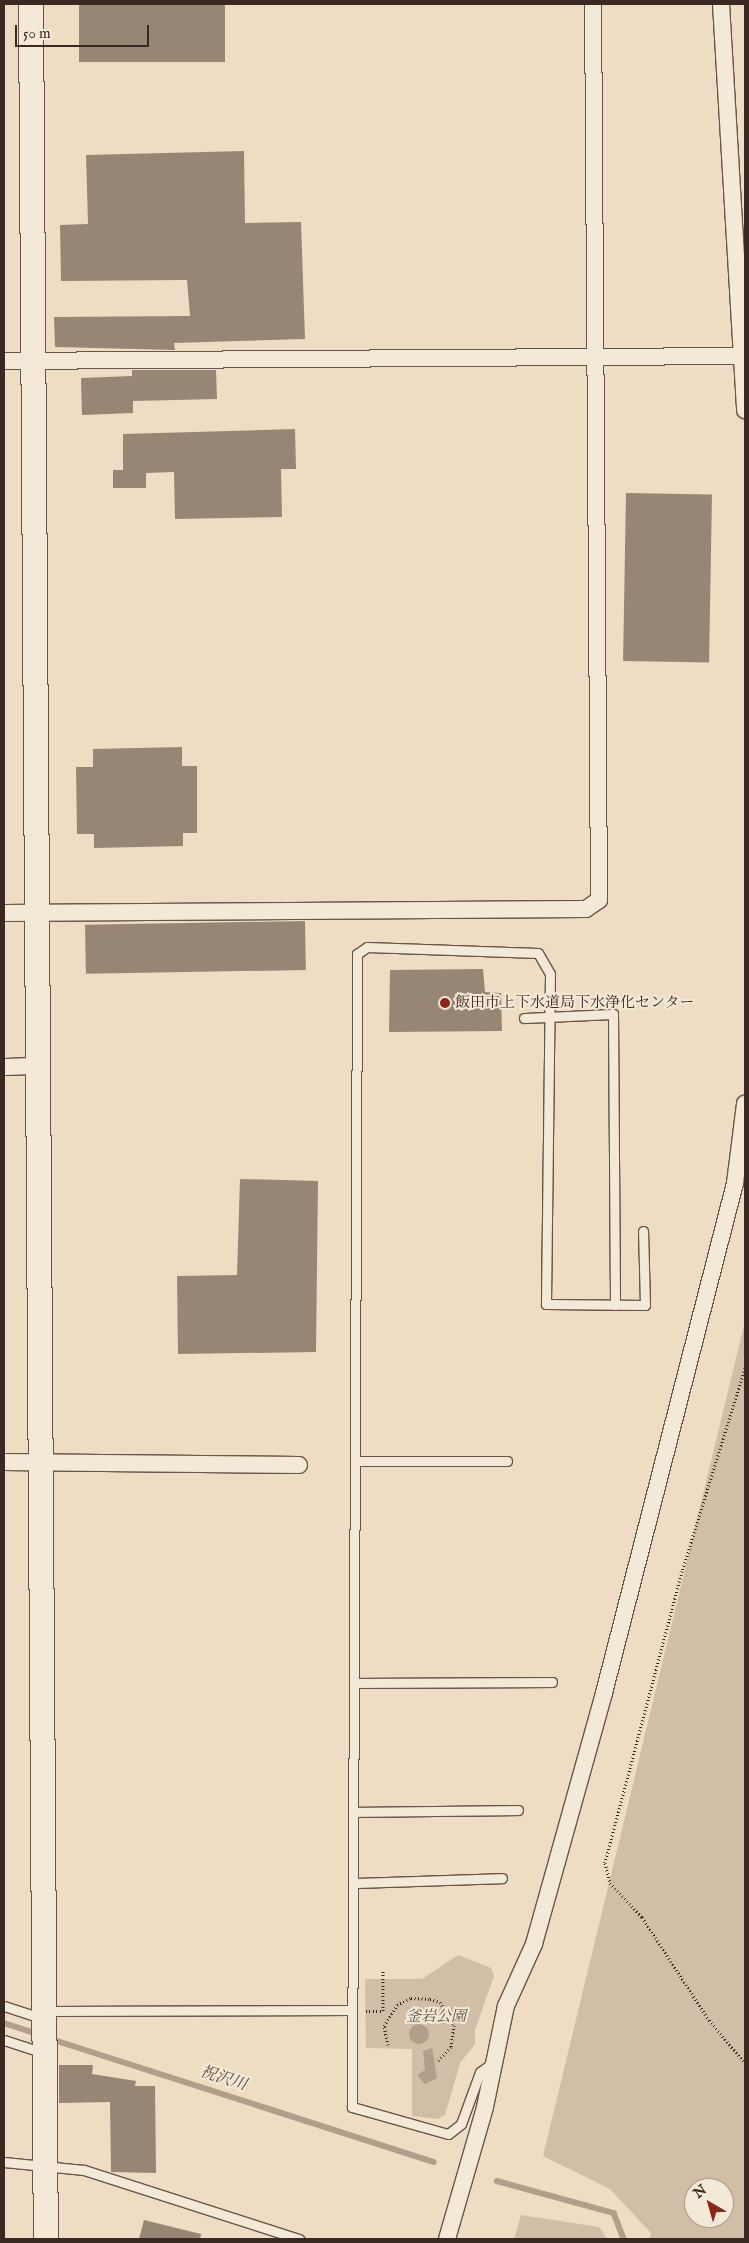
<!DOCTYPE html>
<meta charset="utf-8">
<style>
body{margin:0}
#map{position:relative;width:749px;height:2243px;overflow:hidden;background:#eeddc2;font-family:"IM FELL English","Noto Serif JP",serif}
div>[style]{position:absolute}
.green>*{inset:0;background:#d0bea7}
.water>*{inset:0;background:#b19f8b}
.round{border-radius:50%}
.stream>*{height:5.5px;margin:-2.75px;padding:0 2.75px;transform-origin:2.75px;border-radius:2.75px;background:#b19f8b}
.building>*{inset:0;background:#988675;transform-origin:0 0}
.path>*{height:3px;margin-top:-1.5px;transform-origin:0;background:repeating-linear-gradient(90deg,#3b2821 0 1px,transparent 0 3.5px)}
.roads{filter:drop-shadow(1px 0 #685549) drop-shadow(-1px 0 #685549) drop-shadow(0 1px #685549) drop-shadow(0 -1px #685549)}
.lane>*{height:9px;margin:-4.5px;padding:0 4.5px;transform-origin:4.5px;border-radius:4.5px;background:#f4e9d7}
.street>*{height:16px;margin:-8px;padding:0 8px;transform-origin:8px;border-radius:8px;background:#f4e9d7}
.secondary>*{height:24px;margin:-12px;padding:0 12px;transform-origin:12px;border-radius:12px;background:#f4e9d7}
.dots>*{width:14px;height:14px;translate:-50% -50%;box-sizing:border-box;border:2px solid #f4e9d7;border-radius:50%}
span{translate:-50% -50%;white-space:nowrap;text-align:center;line-height:1.15;-webkit-text-stroke:4px #f4e9d7;paint-order:stroke}
.poi-label{font-size:15px;color:#3b2821}
.left{translate:0 -50%;text-align:left}
.park-label{font-size:15px;color:#604e42;font-style:italic}
.water-label{font-size:16px;color:#5e4c41;font-style:italic}
.frame{position:absolute;inset:0;border:5px solid #3b2821;pointer-events:none}
.north{position:absolute;left:684px;top:2178px;width:50px;height:50px;box-sizing:border-box;background:#f4e9d7;border:1px solid #aa9c8e;border-radius:50%;rotate:322deg;font-size:14px;font-weight:700;line-height:20px;text-align:center;color:#3b2821}
.north::after{content:'';display:block;margin:auto;width:18px;height:22px;background:#8f2418;clip-path:polygon(50% 0,100% 100%,50% 72%,0 100%)}
.scale{position:absolute;left:15px;top:25px;width:134px;height:22px;box-sizing:border-box;border:2px solid #3b2821;border-top:0;padding-left:6px;font-size:15px;line-height:18px;white-space:nowrap;color:#3b2821;-webkit-text-stroke:4px #f4e9d7;paint-order:stroke}
</style>
<div id="map">
<div class="green">
<div style="clip-path:polygon(evenodd,745px 1321px,745px 2239px,650px 2239px,651px 2233px,610px 2189px,543px 2156px,745px 1321px,694px 2188px,724px 2188px,724px 2218px,694px 2218px,694px 2188px)"></div>
<div style="clip-path:polygon(458px 1955px,491px 1968px,494px 1976px,475px 2030px,475px 2044px,460px 2063px,445px 2115px,438px 2119px,412px 2116px,412px 2049px,366px 2048px,365px 1979px,422px 1979px)"></div>
<div style="clip-path:polygon(521px 2215px,599px 2227px,607px 2239px,514px 2239px)"></div>
</div>
<div class="water">
<div class="round" style="left:409px;top:2024px;width:20px;height:20px"></div>
<div style="clip-path:polygon(432px 2048px,437px 2078px,425px 2084px,417px 2075px,425px 2070px,423px 2051px)"></div>
</div>
<div class="stream">
<div style="left:4px;top:2023px;width:38px;rotate:18deg"></div>
<div style="left:51px;top:2039px;width:402px;rotate:17.8deg"></div>
<div style="left:497px;top:2181px;width:121px;rotate:15.3deg"></div>
<div style="left:614px;top:2213px;width:28px;rotate:69deg"></div>
</div>
<div class="building">
<div style="left:79px;top:4px;width:146px;height:58px"></div>
<div style="clip-path:polygon(244px 151px,245px 223px,301px 222px,305px 339px,174px 343px,175px 350px,55px 347px,54px 317px,190px 316px,187px 280px,61px 281px,60px 225px,88px 224px,86px 155px)"></div>
<div style="clip-path:polygon(132px 370px,216px 370px,217px 399px,133px 401px,133px 413px,82px 415px,81px 378px,132px 376px)"></div>
<div style="clip-path:polygon(295px 429px,296px 469px,281px 469px,282px 517px,175px 519px,174px 472px,146px 473px,146px 488px,113px 488px,113px 470px,123px 470px,123px 434px)"></div>
<div style="left:626px;top:493px;width:86px;height:168px;rotate:1deg"></div>
<div style="clip-path:polygon(182px 747px,182px 766px,197px 766px,197px 833px,183px 833px,183px 846px,94px 848px,94px 834px,77px 834px,76px 767px,93px 767px,93px 749px)"></div>
<div style="left:305px;top:921px;width:49px;height:220px;rotate:89deg"></div>
<div style="clip-path:polygon(483px 969px,485px 992px,501px 993px,502px 1031px,389px 1032px,390px 970px)"></div>
<div style="clip-path:polygon(240px 1179px,318px 1181px,316px 1352px,178px 1354px,177px 1276px,237px 1275px)"></div>
<div style="clip-path:polygon(59px 2065px,93px 2065px,92px 2074px,136px 2081px,135px 2086px,155px 2086px,156px 2173px,111px 2172px,110px 2102px,59px 2103px)"></div>
<div style="clip-path:polygon(144px 2220px,201px 2234px,200px 2239px,139px 2239px)"></div>
</div>
<div class="path">
<div style="left:745px;top:1368px;width:213px;rotate:107.2deg"></div>
<div style="left:682px;top:1571px;width:302px;rotate:104.8deg"></div>
<div style="left:605px;top:1863px;width:21px;rotate:76deg"></div>
<div style="left:610px;top:1883px;width:47px;rotate:46.7deg"></div>
<div style="left:642px;top:1917px;width:123px;rotate:57deg"></div>
<div style="left:709px;top:2020px;width:56px;rotate:50.1deg"></div>
<div style="left:366px;top:2011px;width:17px"></div>
<div style="left:383px;top:2011px;width:42px;rotate:-90deg"></div>
<div style="left:388px;top:2045px;width:19px;rotate:-102deg"></div>
<div style="left:384px;top:2026px;width:25px;rotate:-58deg"></div>
<div style="left:397px;top:2005px;width:16px;rotate:-27deg"></div>
<div style="left:411px;top:1998px;width:19px;rotate:3deg"></div>
<div style="left:430px;top:1999px;width:10px;rotate:17deg"></div>
<div style="left:440px;top:2002px;width:27px;rotate:59deg"></div>
<div style="left:454px;top:2025px;width:22px;rotate:98deg"></div>
<div style="left:451px;top:2047px;width:19px;rotate:133deg"></div>
</div>
<div class="roads">
<div class="lane">
<div style="left:524px;top:1018px;width:89px;rotate:-2.6deg"></div>
<div style="left:613px;top:1014px;width:291px;rotate:89.6deg"></div>
<div style="left:355px;top:1461px;width:152px"></div>
<div style="left:354px;top:1683px;width:198px;rotate:-0.3deg"></div>
<div style="left:353px;top:1812px;width:165px;rotate:-0.7deg"></div>
<div style="left:353px;top:1883px;width:149px;rotate:-1.9deg"></div>
<div style="left:4px;top:2006px;width:42px;rotate:18deg"></div>
<div style="left:46px;top:2011px;width:306px;rotate:-0.2deg"></div>
<div style="left:4px;top:2040px;width:42px;rotate:18deg"></div>
<div style="left:494px;top:2062px;width:17px;rotate:144deg"></div>
<div style="left:480px;top:2072px;width:55px;rotate:110.1deg"></div>
<div style="left:461px;top:2124px;width:16px;rotate:142deg"></div>
<div style="left:448px;top:2134px;width:100px;rotate:-164.3deg"></div>
<div style="left:352px;top:2107px;width:1153px;rotate:-89.75deg"></div>
<div style="left:357px;top:954px;width:12px;rotate:-35deg"></div>
<div style="left:367px;top:947px;width:171px;rotate:2deg"></div>
<div style="left:538px;top:953px;width:24px;rotate:60deg"></div>
<div style="left:550px;top:974px;width:330px;rotate:90.7deg"></div>
<div style="left:546px;top:1304px;width:99px;rotate:0.6deg"></div>
<div style="left:645px;top:1305px;width:74px;rotate:-91.5deg"></div>
<div style="left:4px;top:2162px;width:80px;rotate:5.7deg"></div>
<div style="left:84px;top:2170px;width:226px;rotate:17.8deg"></div>
</div>
<div class="street">
<div style="left:721px;top:4px;width:407px;rotate:86.6deg"></div>
<div style="left:4px;top:361px;width:738px;rotate:-0.39deg"></div>
<div style="left:4px;top:913px;width:582px;rotate:-0.39deg"></div>
<div style="left:586px;top:909px;width:16px;rotate:-35deg"></div>
<div style="left:599px;top:900px;width:896px;rotate:-90.38deg"></div>
<div style="left:4px;top:1067px;width:34px;rotate:-2deg"></div>
<div style="left:4px;top:1462px;width:295px;rotate:0.6deg"></div>
<div style="left:447px;top:2239px;width:137px;rotate:-73.9deg"></div>
<div style="left:485px;top:2107px;width:103px;rotate:-78.3deg"></div>
<div style="left:506px;top:2006px;width:68px;rotate:-65.7deg"></div>
<div style="left:534px;top:1944px;width:261px;rotate:-74.4deg"></div>
<div style="left:604px;top:1693px;width:527px;rotate:-75.59deg"></div>
<div style="left:735px;top:1183px;width:80px;rotate:-82.8deg"></div>
</div>
<div class="secondary">
<div style="left:31px;top:4px;width:2235px;rotate:89.62deg"></div>
</div>
</div>
<div class="dots">
<div style="left:445px;top:1003px;background:#8f2418"></div>
</div>
<div class="poi-label">
<span class="left" style="left:455px;top:1003px">飯田市上下水道局下水浄化センター</span>
</div>
<div class="park-label">
<span style="left:436px;top:2017px">釜岩公園</span>
</div>
<div class="water-label">
<span style="left:223px;top:2079px;rotate:18deg">祝沢川</span>
</div>
<div class="frame"></div>
<div class="north">N</div>
<div class="scale">50 m</div>
</div>
